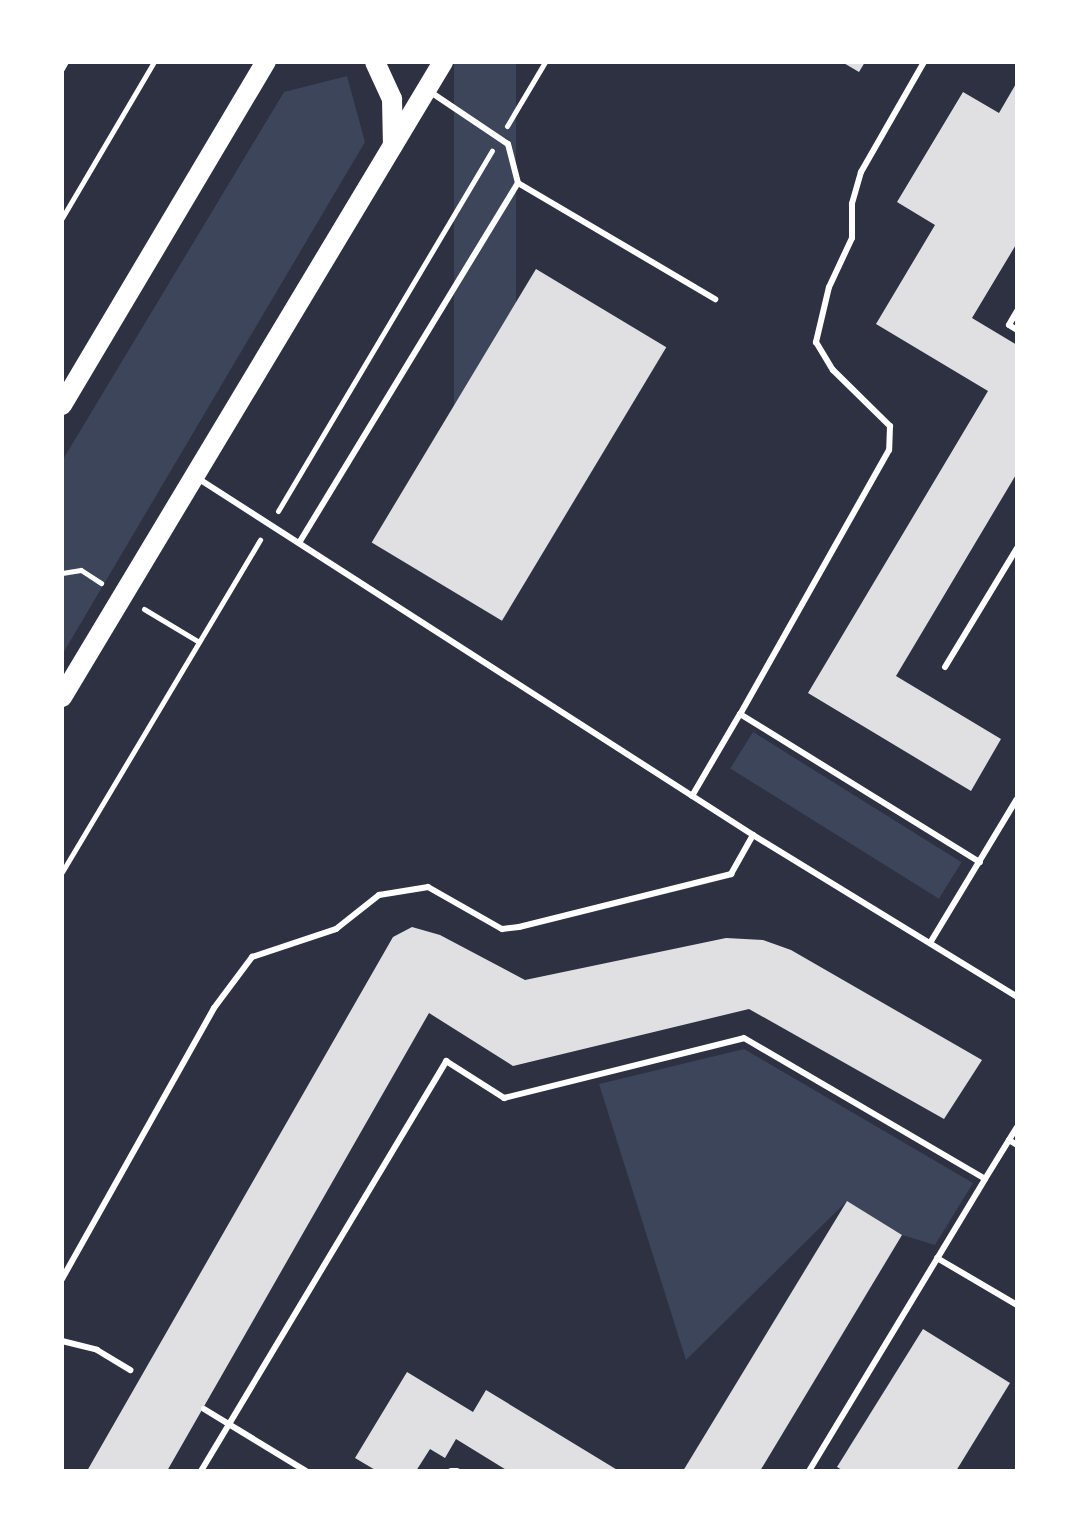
<!DOCTYPE html>
<style>
body{margin:0}
#map{position:relative;width:1079px;height:1533px;overflow:hidden;background:#2d3142;font-family:"Roboto Serif",serif}
div>[style]{position:absolute}
.green>*{inset:0;background:#3c4559;transform-origin:0 0}
.building>*{inset:0;background:#e0e0e3;transform-origin:0 0}
.path>*{height:5px;margin:-2.5px;padding:0 2.5px;transform-origin:2.5px;border-radius:2.5px;background:#fff}
.service>*{height:6px;margin:-3px;padding:0 3px;transform-origin:3px;border-radius:3px;background:#fff}
.primary>*{height:20px;margin:-10px;padding:0 10px;transform-origin:10px;border-radius:10px;background:#fff}
span{translate:-50% -50%;white-space:nowrap;text-align:center;line-height:1.15;-webkit-text-stroke:6px #fff;paint-order:stroke}
.frame{position:absolute;inset:0;border:64px solid #fff;pointer-events:none}
</style>
<div id="map">
<div class="green">
<div style="left:454px;top:62px;width:62px;height:462px"></div>
<div style="clip-path:polygon(347px 76px,365px 142px,62px 655px,62px 461px,284px 92px)"></div>
<div style="left:753px;top:732px;width:246px;height:43px;rotate:32deg"></div>
<div style="clip-path:polygon(744px 1049px,973px 1183px,935px 1245px,902px 1235px,847px 1201px,686px 1360px,599px 1084px)"></div>
</div>
<div class="building">
<div style="clip-path:polygon(842px 62px,865px 62px,859px 72px)"></div>
<div style="clip-path:polygon(1017px 82px,1017px 243px,972px 318px,1017px 345px,1017px 473px,896px 676px,1001px 739px,971px 791px,808px 693px,988px 391px,876px 324px,935px 225px,897px 202px,963px 92px,999px 113px)"></div>
<div style="left:536px;top:269px;width:152px;height:319px;rotate:31deg"></div>
<div style="clip-path:polygon(412px 927px,440px 935px,525px 980px,726px 938px,763px 940px,791px 950px,982px 1060px,944px 1119px,749px 1009px,513px 1066px,429px 1013px,167px 1471px,87px 1471px,393px 937px)"></div>
<div style="clip-path:polygon(847px 1201px,902px 1235px,760px 1471px,683px 1471px)"></div>
<div style="clip-path:polygon(923px 1329px,1010px 1383px,956px 1471px,844px 1471px,837px 1467px)"></div>
<div style="clip-path:polygon(407px 1372px,473px 1412px,486px 1390px,619px 1471px,508px 1471px,456px 1439px,445px 1458px,430px 1449px,416px 1471px,377px 1471px,355px 1458px)"></div>
</div>
<div class="path">
<div style="left:507px;top:126px;width:74px;rotate:-59.3deg"></div>
<div style="left:62px;top:218px;width:181px;rotate:-59.5deg"></div>
<div style="left:278px;top:511px;width:419px;rotate:-59.3deg"></div>
<div style="left:62px;top:573px;width:19px;rotate:-9deg"></div>
<div style="left:81px;top:570px;width:24px;rotate:33deg"></div>
<div style="left:144px;top:609px;width:64px;rotate:31deg"></div>
<div style="left:62px;top:872px;width:387px;rotate:-59.2deg"></div>
</div>
<div class="service">
<div style="left:924px;top:62px;width:127px;rotate:119.8deg"></div>
<div style="left:861px;top:172px;width:33px;rotate:106deg"></div>
<div style="left:852px;top:204px;width:34px;rotate:90deg"></div>
<div style="left:852px;top:238px;width:54px;rotate:115.1deg"></div>
<div style="left:829px;top:287px;width:57px;rotate:103.3deg"></div>
<div style="left:816px;top:342px;width:33px;rotate:59deg"></div>
<div style="left:833px;top:370px;width:80px;rotate:44.5deg"></div>
<div style="left:890px;top:426px;width:24px;rotate:92deg"></div>
<div style="left:889px;top:450px;width:303px;rotate:119.4deg"></div>
<div style="left:740px;top:714px;width:282px;rotate:31.7deg"></div>
<div style="left:62px;top:69px;width:8px;rotate:-60deg"></div>
<div style="left:429px;top:91px;width:95px;rotate:33.9deg"></div>
<div style="left:508px;top:144px;width:40px;rotate:75.6deg"></div>
<div style="left:518px;top:183px;width:229px;rotate:30.5deg"></div>
<div style="left:1017px;top:311px;width:16px;rotate:120deg"></div>
<div style="left:1009px;top:325px;width:9px;rotate:32deg"></div>
<div style="left:199px;top:479px;width:659px;rotate:32.72deg"></div>
<div style="left:753px;top:835px;width:310px;rotate:31.5deg"></div>
<div style="left:299px;top:543px;width:421px;rotate:-58.7deg"></div>
<div style="left:945px;top:667px;width:139px;rotate:-58.8deg"></div>
<div style="left:692px;top:796px;width:95px;rotate:-59.7deg"></div>
<div style="left:930px;top:943px;width:168px;rotate:-58.9deg"></div>
<div style="left:1017px;top:1127px;width:15px;rotate:122deg"></div>
<div style="left:1009px;top:1140px;width:9px;rotate:32deg"></div>
<div style="left:937px;top:1258px;width:93px;rotate:30.4deg"></div>
<div style="left:62px;top:1279px;width:311px;rotate:-60.7deg"></div>
<div style="left:214px;top:1008px;width:64px;rotate:-53.3deg"></div>
<div style="left:252px;top:957px;width:89px;rotate:-18.4deg"></div>
<div style="left:336px;top:929px;width:55px;rotate:-38.3deg"></div>
<div style="left:379px;top:895px;width:50px;rotate:-9.3deg"></div>
<div style="left:428px;top:887px;width:85px;rotate:29.6deg"></div>
<div style="left:502px;top:929px;width:17px;rotate:-7deg"></div>
<div style="left:519px;top:927px;width:219px;rotate:-14deg"></div>
<div style="left:731px;top:874px;width:45px;rotate:-60.6deg"></div>
<div style="left:62px;top:1341px;width:36px;rotate:14deg"></div>
<div style="left:97px;top:1350px;width:39px;rotate:31deg"></div>
<div style="left:204px;top:1409px;width:119px;rotate:31.3deg"></div>
<div style="left:201px;top:1471px;width:478px;rotate:-59.1deg"></div>
<div style="left:446px;top:1061px;width:69px;rotate:32.5deg"></div>
<div style="left:504px;top:1098px;width:247px;rotate:-14deg"></div>
<div style="left:744px;top:1038px;width:279px;rotate:30.3deg"></div>
<div style="left:985px;top:1179px;width:46px;rotate:-58.4deg"></div>
<div style="left:451px;top:1471px;width:6px"></div>
<div style="left:809px;top:1471px;width:341px;rotate:-58.9deg"></div>
</div>
<div class="primary">
<div style="left:375px;top:62px;width:41px;rotate:65.3deg"></div>
<div style="left:392px;top:99px;width:46px;rotate:88.8deg"></div>
<div style="left:62px;top:405px;width:399px;rotate:-59.3deg"></div>
<div style="left:62px;top:697px;width:741px;rotate:-59.04deg"></div>
</div>
<div class="frame"></div>
</div>
